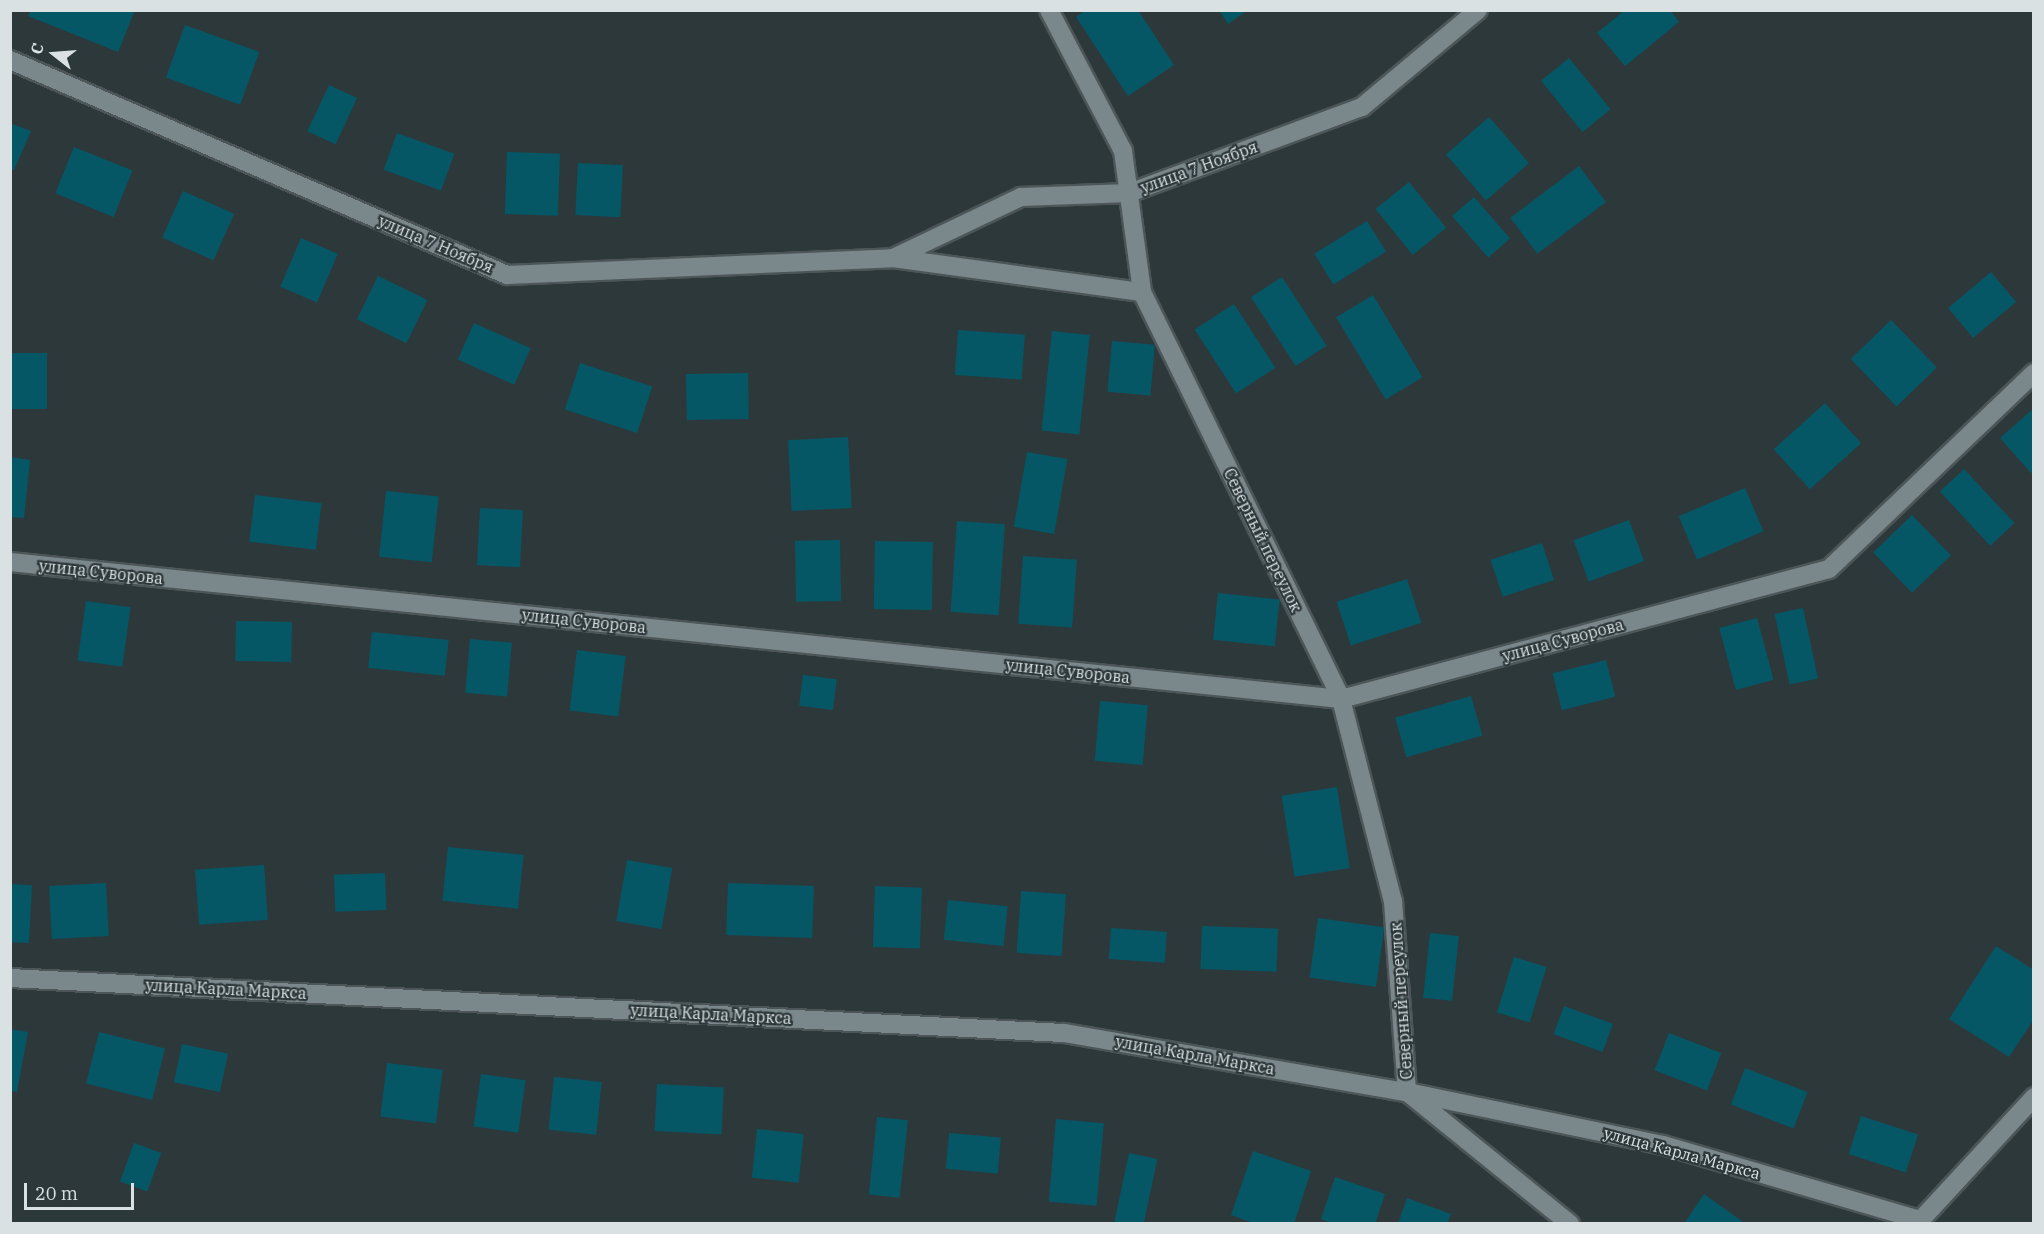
<!DOCTYPE html>
<meta charset="utf-8">
<style>
body{margin:0}
#map{position:relative;width:2044px;height:1234px;overflow:hidden;background:#2d383b;font-family:"IBM Plex Serif",serif}
div>[style]{position:absolute}
.building>*{inset:0;background:#065766;transform-origin:0 0}
.roads{filter:drop-shadow(2px 0 #4c5658) drop-shadow(-2px 0 #4c5658) drop-shadow(0 2px #4c5658) drop-shadow(0 -2px #4c5658)}
.street>*{height:18px;margin:-9px;padding:0 9px;transform-origin:9px;border-radius:9px;background:#7b888b}
span{translate:-50% -50%;white-space:nowrap;text-align:center;line-height:1.15;-webkit-text-stroke:4.5px #2d383b;paint-order:stroke}
.street-label{font-size:16px;color:#dae1e3}
.frame{position:absolute;inset:0;border:12px solid #dae1e3;pointer-events:none}
.north{position:absolute;left:24px;top:24px;width:60px;height:60px;-webkit-text-stroke:4px #2d383b;paint-order:stroke;rotate:287deg;font-size:16px;font-weight:700;line-height:24px;text-align:center;color:#dae1e3}
.north::after{content:'';display:block;margin:auto;width:21px;height:27px;background:#dae1e3;clip-path:polygon(50% 0,100% 100%,50% 72%,0 100%)}
.scale{position:absolute;left:24px;top:1183px;width:110px;height:27px;box-sizing:border-box;border:3px solid #dae1e3;border-top:0;padding-left:8px;font-size:18px;line-height:21px;white-space:nowrap;color:#dae1e3;-webkit-text-stroke:4px #2d383b;paint-order:stroke}
</style>
<div id="map">
<div class="building">
<div style="clip-path:polygon(31px 10px,135px 10px,118px 52px,28px 16px)"></div>
<div style="clip-path:polygon(1086px 10px,1138px 10px,1174px 65px,1128px 96px,1076px 17px)"></div>
<div style="clip-path:polygon(1219px 10px,1248px 10px,1228px 24px)"></div>
<div style="clip-path:polygon(1625px 10px,1670px 10px,1679px 22px,1625px 66px,1597px 33px)"></div>
<div style="left:185px;top:25px;width:79px;height:56px;rotate:20deg"></div>
<div style="left:1569px;top:58px;width:66px;height:36px;rotate:51deg"></div>
<div style="left:329px;top:85px;width:31px;height:51px;rotate:25deg"></div>
<div style="left:1489px;top:117px;width:61px;height:57px;rotate:49deg"></div>
<div style="clip-path:polygon(10px 123px,31px 131px,14px 170px,10px 169px)"></div>
<div style="left:397px;top:133px;width:61px;height:39px;rotate:20deg"></div>
<div style="left:74px;top:147px;width:63px;height:50px;rotate:22deg"></div>
<div style="left:507px;top:152px;width:53px;height:62px;rotate:2deg"></div>
<div style="left:578px;top:163px;width:45px;height:52px;rotate:3deg"></div>
<div style="left:1579px;top:166px;width:45px;height:86px;rotate:53deg"></div>
<div style="left:1409px;top:182px;width:59px;height:43px;rotate:51deg"></div>
<div style="left:183px;top:191px;width:56px;height:51px;rotate:24deg"></div>
<div style="left:1474px;top:197px;width:55px;height:29px;rotate:49deg"></div>
<div style="left:1367px;top:221px;width:36px;height:62px;rotate:58deg"></div>
<div style="left:301px;top:238px;width:40px;height:53px;rotate:23deg"></div>
<div style="left:1991px;top:272px;width:39px;height:56px;rotate:50deg"></div>
<div style="left:378px;top:276px;width:55px;height:48px;rotate:26deg"></div>
<div style="left:1282px;top:277px;width:82px;height:37px;rotate:57deg"></div>
<div style="left:1373px;top:295px;width:96px;height:43px;rotate:59deg"></div>
<div style="left:1234px;top:304px;width:76px;height:47px;rotate:57deg"></div>
<div style="left:1891px;top:320px;width:66px;height:56px;rotate:46deg"></div>
<div style="left:474px;top:323px;width:62px;height:40px;rotate:24deg"></div>
<div style="left:958px;top:330px;width:67px;height:45px;rotate:4deg"></div>
<div style="left:1052px;top:331px;width:38px;height:100px;rotate:6deg"></div>
<div style="left:1112px;top:341px;width:43px;height:51px;rotate:5deg"></div>
<div style="left:10px;top:353px;width:37px;height:56px"></div>
<div style="left:580px;top:363px;width:76px;height:49px;rotate:18deg"></div>
<div style="left:748px;top:373px;width:46px;height:62px;rotate:89deg"></div>
<div style="left:1825px;top:403px;width:54px;height:69px;rotate:48deg"></div>
<div style="clip-path:polygon(2034px 408px,2034px 471px,2031px 473px,2000px 438px)"></div>
<div style="left:848px;top:437px;width:71px;height:60px;rotate:87deg"></div>
<div style="left:1027px;top:452px;width:41px;height:76px;rotate:10deg"></div>
<div style="clip-path:polygon(10px 457px,30px 460px,24px 518px,10px 517px)"></div>
<div style="left:1964px;top:469px;width:74px;height:33px;rotate:47deg"></div>
<div style="left:1745px;top:488px;width:47px;height:72px;rotate:67deg"></div>
<div style="left:386px;top:491px;width:53px;height:66px;rotate:6deg"></div>
<div style="left:255px;top:495px;width:67px;height:47px;rotate:7deg"></div>
<div style="left:480px;top:508px;width:43px;height:57px;rotate:3deg"></div>
<div style="left:1912px;top:515px;width:56px;height:54px;rotate:46deg"></div>
<div style="left:1629px;top:520px;width:44px;height:59px;rotate:70deg"></div>
<div style="left:957px;top:521px;width:48px;height:91px;rotate:4deg"></div>
<div style="left:840px;top:540px;width:61px;height:45px;rotate:89deg"></div>
<div style="left:875px;top:541px;width:58px;height:68px;rotate:1deg"></div>
<div style="left:1542px;top:543px;width:39px;height:54px;rotate:72deg"></div>
<div style="left:1023px;top:556px;width:54px;height:68px;rotate:4deg"></div>
<div style="left:1407px;top:579px;width:46px;height:74px;rotate:72deg"></div>
<div style="left:1218px;top:593px;width:62px;height:47px;rotate:6deg"></div>
<div style="left:86px;top:601px;width:45px;height:60px;rotate:8deg"></div>
<div style="left:1803px;top:608px;width:72px;height:29px;rotate:78deg"></div>
<div style="left:1757px;top:618px;width:64px;height:39px;rotate:75deg"></div>
<div style="left:236px;top:621px;width:56px;height:40px;rotate:1deg"></div>
<div style="left:372px;top:632px;width:77px;height:36px;rotate:6deg"></div>
<div style="left:470px;top:639px;width:42px;height:54px;rotate:5deg"></div>
<div style="left:577px;top:650px;width:49px;height:61px;rotate:7deg"></div>
<div style="left:1606px;top:660px;width:38px;height:55px;rotate:76deg"></div>
<div style="left:803px;top:675px;width:34px;height:31px;rotate:7deg"></div>
<div style="left:1471px;top:696px;width:41px;height:79px;rotate:74deg"></div>
<div style="left:1100px;top:701px;width:48px;height:60px;rotate:5deg"></div>
<div style="left:1337px;top:787px;width:82px;height:56px;rotate:81deg"></div>
<div style="left:448px;top:847px;width:76px;height:54px;rotate:6deg"></div>
<div style="left:627px;top:860px;width:46px;height:62px;rotate:10deg"></div>
<div style="left:264px;top:865px;width:55px;height:69px;rotate:86deg"></div>
<div style="left:385px;top:873px;width:37px;height:51px;rotate:88deg"></div>
<div style="left:106px;top:883px;width:53px;height:57px;rotate:87deg"></div>
<div style="left:728px;top:883px;width:86px;height:52px;rotate:2deg"></div>
<div style="left:10px;top:884px;width:22px;height:58px;rotate:3deg"></div>
<div style="left:875px;top:886px;width:47px;height:61px;rotate:2deg"></div>
<div style="left:1021px;top:891px;width:45px;height:62px;rotate:4deg"></div>
<div style="left:948px;top:900px;width:60px;height:40px;rotate:6deg"></div>
<div style="left:1318px;top:918px;width:67px;height:60px;rotate:8deg"></div>
<div style="left:1202px;top:926px;width:76px;height:43px;rotate:2deg"></div>
<div style="left:1111px;top:928px;width:56px;height:31px;rotate:4deg"></div>
<div style="left:1430px;top:933px;width:29px;height:65px;rotate:6deg"></div>
<div style="clip-path:polygon(1996px 946px,2034px 970px,2034px 1019px,2009px 1057px,1949px 1019px)"></div>
<div style="left:1514px;top:957px;width:34px;height:58px;rotate:17deg"></div>
<div style="left:1564px;top:1006px;width:52px;height:30px;rotate:20deg"></div>
<div style="clip-path:polygon(10px 1029px,28px 1032px,17px 1092px,10px 1091px)"></div>
<div style="left:99px;top:1032px;width:68px;height:53px;rotate:14deg"></div>
<div style="left:1669px;top:1033px;width:56px;height:40px;rotate:21deg"></div>
<div style="left:182px;top:1044px;width:47px;height:39px;rotate:12deg"></div>
<div style="left:387px;top:1063px;width:56px;height:54px;rotate:7deg"></div>
<div style="left:1745px;top:1068px;width:67px;height:39px;rotate:21deg"></div>
<div style="left:481px;top:1074px;width:45px;height:53px;rotate:8deg"></div>
<div style="left:554px;top:1077px;width:48px;height:53px;rotate:6deg"></div>
<div style="left:657px;top:1084px;width:67px;height:47px;rotate:3deg"></div>
<div style="left:1861px;top:1116px;width:60px;height:40px;rotate:18deg"></div>
<div style="left:877px;top:1117px;width:31px;height:78px;rotate:6deg"></div>
<div style="left:1056px;top:1119px;width:48px;height:83px;rotate:5deg"></div>
<div style="left:757px;top:1129px;width:47px;height:49px;rotate:6deg"></div>
<div style="left:949px;top:1133px;width:52px;height:36px;rotate:5deg"></div>
<div style="left:134px;top:1143px;width:29px;height:41px;rotate:20deg"></div>
<div style="clip-path:polygon(1253px 1151px,1311px 1171px,1294px 1224px,1256px 1224px,1231px 1215px)"></div>
<div style="left:1129px;top:1153px;width:29px;height:73px;rotate:12deg"></div>
<div style="clip-path:polygon(1335px 1177px,1385px 1194px,1375px 1224px,1334px 1224px,1321px 1219px)"></div>
<div style="clip-path:polygon(1704px 1194px,1746px 1224px,1684px 1224px)"></div>
<div style="clip-path:polygon(1407px 1198px,1451px 1214px,1447px 1224px,1398px 1224px)"></div>
</div>
<div class="roads">
<div class="street">
<div style="left:1049px;top:10px;width:159px;rotate:62.3deg"></div>
<div style="left:1123px;top:151px;width:142px;rotate:82.3deg"></div>
<div style="left:1142px;top:292px;width:453px;rotate:63.9deg"></div>
<div style="left:1341px;top:699px;width:209px;rotate:75.6deg"></div>
<div style="left:1393px;top:901px;width:192px;rotate:85.8deg"></div>
<div style="left:1407px;top:1092px;width:210px;rotate:39deg"></div>
<div style="left:10px;top:60px;width:542px;rotate:23.39deg"></div>
<div style="left:507px;top:275px;width:386px;rotate:-2.5deg"></div>
<div style="left:893px;top:258px;width:251px;rotate:7.8deg"></div>
<div style="left:893px;top:258px;width:142px;rotate:-25.5deg"></div>
<div style="left:1021px;top:197px;width:108px;rotate:-2.1deg"></div>
<div style="left:1129px;top:193px;width:248px;rotate:-20.3deg"></div>
<div style="left:1362px;top:107px;width:151px;rotate:-39.9deg"></div>
<div style="left:10px;top:562px;width:1338px;rotate:5.88deg"></div>
<div style="left:1341px;top:699px;width:505px;rotate:-14.92deg"></div>
<div style="left:1829px;top:569px;width:284px;rotate:-43.7deg"></div>
<div style="left:10px;top:978px;width:1055px;rotate:2.99deg"></div>
<div style="left:1064px;top:1033px;width:348px;rotate:9.8deg"></div>
<div style="left:1407px;top:1092px;width:261px;rotate:11.7deg"></div>
<div style="left:1663px;top:1145px;width:267px;rotate:16.3deg"></div>
<div style="left:1917px;top:1224px;width:173px;rotate:-47.3deg"></div>
</div>
</div>
<div class="street-label">
<span style="left:1199px;top:167px;rotate:-20deg">улица 7 Ноября</span>
<span style="left:436px;top:244px;rotate:23deg">улица 7 Ноября</span>
<span style="left:1263px;top:540px;rotate:64deg">Северный переулок</span>
<span style="left:101px;top:572px;rotate:6deg">улица Суворова</span>
<span style="left:584px;top:621px;rotate:6deg">улица Суворова</span>
<span style="left:1563px;top:640px;rotate:-15deg">улица Суворова</span>
<span style="left:1068px;top:671px;rotate:6deg">улица Суворова</span>
<span style="left:226px;top:989px;rotate:3deg">улица Карла Маркса</span>
<span style="left:1401px;top:1001px;rotate:-94deg">Северный переулок</span>
<span style="left:711px;top:1014px;rotate:3deg">улица Карла Маркса</span>
<span style="left:1195px;top:1055px;rotate:10deg">улица Карла Маркса</span>
<span style="left:1682px;top:1153px;rotate:15deg">улица Карла Маркса</span>
</div>
<div class="frame"></div>
<div class="north">С</div>
<div class="scale">20 m</div>
</div>
